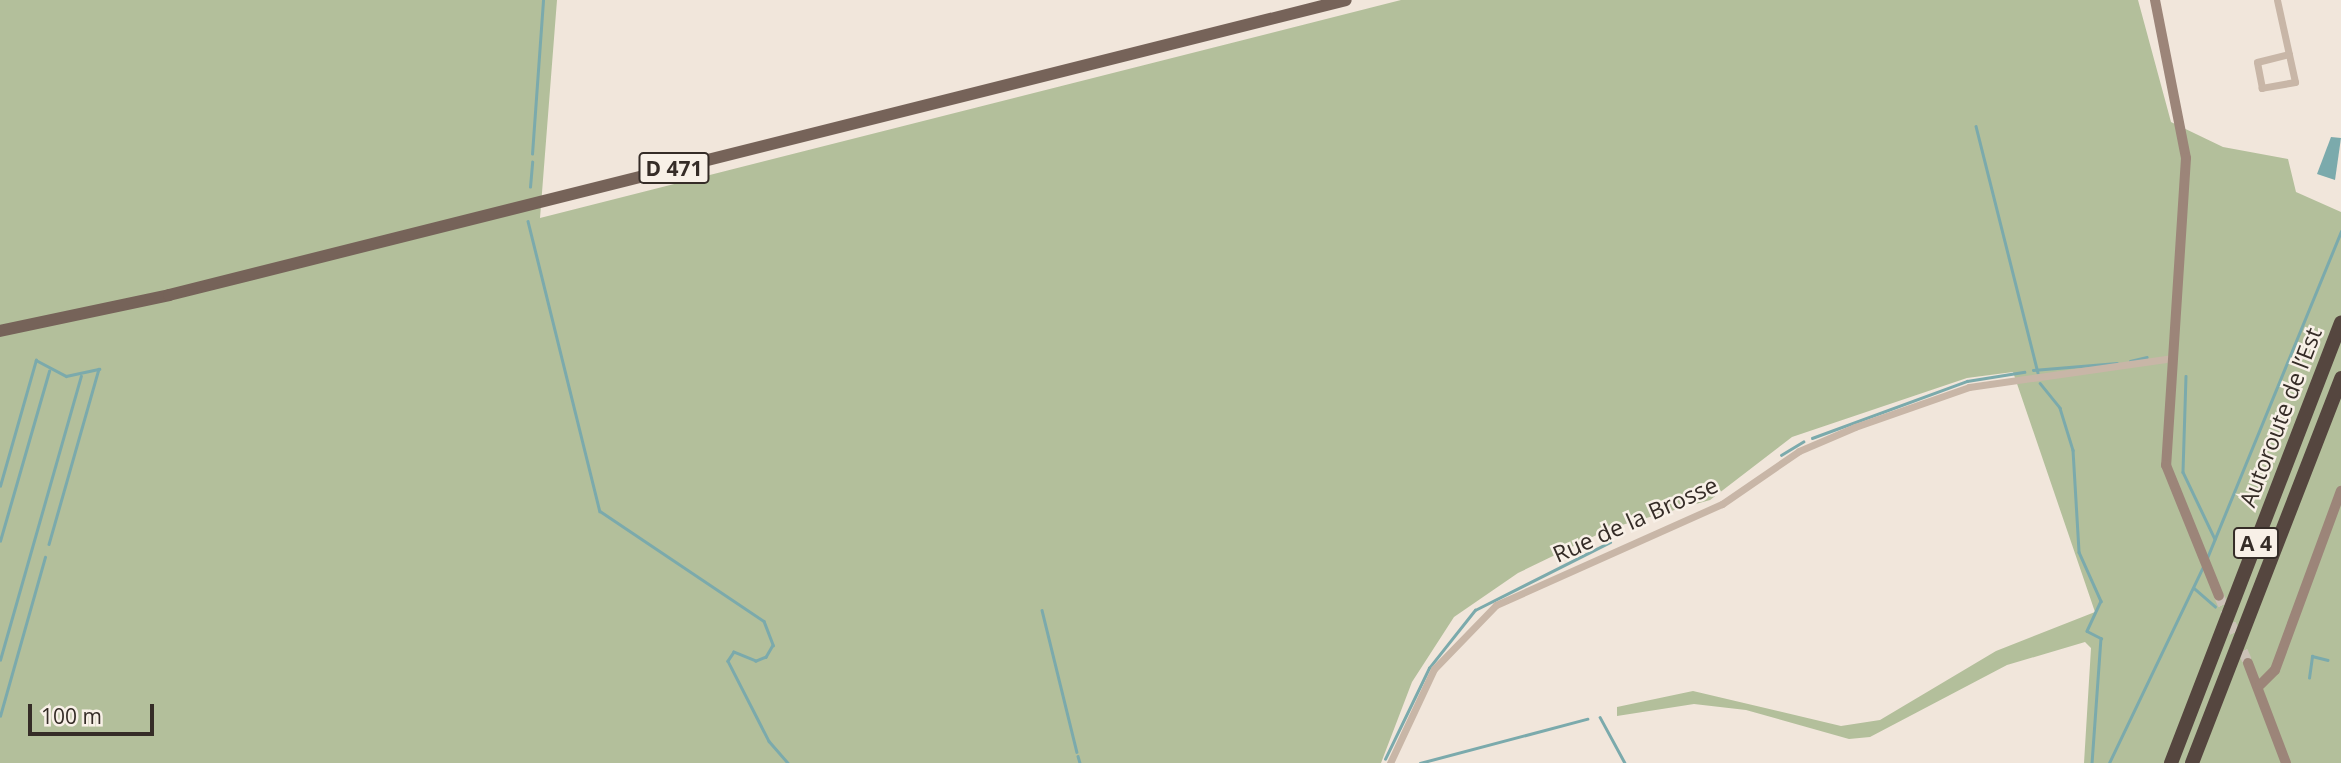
<!DOCTYPE html>
<meta charset="utf-8">
<style>
body{margin:0}
#map{position:relative;width:2341px;height:763px;overflow:hidden;background:#f1e6db;font-family:"Open Sans",sans-serif}
div>[style]{position:absolute}
.green>*{inset:0;background:#b3bf9b}
.water>*{inset:0;background:#7baaac}
.stream>*{height:2.5px;margin:-1.25px;padding:0 1.25px;transform-origin:1.25px;border-radius:1.25px;background:#7baaac}
.secondary-tunnel>*{height:10px;margin-top:-5px;transform-origin:0;background:repeating-linear-gradient(90deg,#cbc1b7 0 10px,transparent 0 15px)}
.street>*{height:7px;margin:-3.5px;padding:0 3.5px;transform-origin:3.5px;border-radius:3.5px;background:#c8b6a7}
.secondary>*{height:10px;margin:-5px;padding:0 5px;transform-origin:5px;border-radius:5px;background:#9c8579}
.primary>*{height:12px;margin:-6px;padding:0 6px;transform-origin:6px;border-radius:6px;background:#766359}
.highway>*{height:14px;margin:-7px;padding:0 7px;transform-origin:7px;border-radius:7px;background:#55463f}
span{translate:-50% -50%;white-space:nowrap;text-align:center;line-height:1.15;-webkit-text-stroke:5px #f8f0e7;paint-order:stroke}
.shield-label span{padding:2px 5px;background:#f8f0e7;border:2px solid;border-radius:5px;-webkit-text-stroke-width:0}
.shield-label{font-size:21px;color:#352c27;font-weight:700}
.street-label{font-size:23px;color:#352c27}
.scale{position:absolute;left:28px;top:704px;width:126px;height:32px;box-sizing:border-box;border:4px solid #352c27;border-top:0;padding-left:9px;font-size:21px;line-height:24px;white-space:nowrap;color:#352c27;-webkit-text-stroke:5px #f8f0e7;paint-order:stroke}
</style>
<div id="map">
<div class="green">
<div style="clip-path:polygon(0 0,557px 0,540px 218px,1401px 0,2138px 0,2171px 122px,2223px 147px,2288px 159px,2296px 192px,2341px 212px,2341px 763px,2084px 763px,2091px 648px,2085px 642px,2007px 665px,1870px 737px,1849px 739px,1746px 710px,1694px 704px,1617px 716px,1617px 707px,1693px 691px,1841px 726px,1880px 720px,1996px 651px,2095px 612px,2013px 372px,1967px 378px,1792px 437px,1710px 500px,1611px 528px,1518px 573px,1454px 617px,1412px 682px,1381px 763px,0 763px)"></div>
</div>
<div class="water">
<div style="clip-path:polygon(2331px 137px,2341px 138px,2335px 180px,2317px 174px)"></div>
</div>
<div class="stream">
<div style="left:1976px;top:126px;width:254px;rotate:75.9deg"></div>
<div style="left:532px;top:154px;width:154px;rotate:-85.9deg"></div>
<div style="left:530px;top:187px;width:25px;rotate:-85deg"></div>
<div style="left:528px;top:221px;width:299px;rotate:76.1deg"></div>
<div style="left:600px;top:511px;width:197px;rotate:33.9deg"></div>
<div style="left:764px;top:621px;width:26px;rotate:69deg"></div>
<div style="left:773px;top:645px;width:14px;rotate:120deg"></div>
<div style="left:766px;top:657px;width:11px;rotate:158deg"></div>
<div style="left:756px;top:661px;width:24px;rotate:-158deg"></div>
<div style="left:734px;top:652px;width:11px;rotate:124deg"></div>
<div style="left:728px;top:661px;width:90px;rotate:62.9deg"></div>
<div style="left:769px;top:741px;width:29px;rotate:49deg"></div>
<div style="left:2130px;top:361px;width:17px;rotate:-13deg"></div>
<div style="left:2033px;top:370px;width:84px;rotate:-4.8deg"></div>
<div style="left:2186px;top:376px;width:96px;rotate:91.8deg"></div>
<div style="left:2183px;top:472px;width:74px;rotate:64.5deg"></div>
<div style="left:2040px;top:383px;width:32px;rotate:51deg"></div>
<div style="left:2060px;top:408px;width:44px;rotate:72.8deg"></div>
<div style="left:2073px;top:450px;width:102px;rotate:86.6deg"></div>
<div style="left:2079px;top:552px;width:54px;rotate:65.8deg"></div>
<div style="left:2101px;top:601px;width:33px;rotate:115deg"></div>
<div style="left:2087px;top:631px;width:16px;rotate:27deg"></div>
<div style="left:2101px;top:638px;width:125px;rotate:94.1deg"></div>
<div style="left:1812px;top:438px;width:165px;rotate:-20.2deg"></div>
<div style="left:1967px;top:381px;width:58px;rotate:-9deg"></div>
<div style="left:1781px;top:455px;width:26px;rotate:-31deg"></div>
<div style="left:0;top:486px;width:131px;rotate:-74.1deg"></div>
<div style="left:36px;top:360px;width:34px;rotate:28deg"></div>
<div style="left:66px;top:376px;width:34px;rotate:-12deg"></div>
<div style="left:99px;top:369px;width:182px;rotate:105.9deg"></div>
<div style="left:0;top:541px;width:177px;rotate:-73.9deg"></div>
<div style="left:2207px;top:558px;width:353px;rotate:-67.7deg"></div>
<div style="left:2194px;top:588px;width:28px;rotate:41deg"></div>
<div style="left:1042px;top:610px;width:146px;rotate:76.2deg"></div>
<div style="left:0;top:660px;width:295px;rotate:-74.1deg"></div>
<div style="left:2309px;top:678px;width:22px;rotate:-82deg"></div>
<div style="left:2312px;top:656px;width:16px;rotate:14deg"></div>
<div style="left:0;top:716px;width:165px;rotate:-74.2deg"></div>
<div style="left:1600px;top:717px;width:52px;rotate:61.5deg"></div>
<div style="left:1078px;top:756px;width:7px;rotate:74deg"></div>
<div style="left:1385px;top:759px;width:101px;rotate:-64.2deg"></div>
<div style="left:1429px;top:668px;width:74px;rotate:-51.6deg"></div>
<div style="left:1475px;top:610px;width:151px;rotate:-26.7deg"></div>
<div style="left:1420px;top:763px;width:173px;rotate:-14.8deg"></div>
<div style="left:2109px;top:763px;width:217px;rotate:-64.4deg"></div>
</div>
<div class="secondary-tunnel">
<div style="left:2219px;top:596px;width:73px;rotate:66.6deg"></div>
</div>
<div class="street">
<div style="left:2277px;top:0;width:84px;rotate:77.6deg"></div>
<div style="left:2295px;top:82px;width:34px;rotate:170deg"></div>
<div style="left:2262px;top:88px;width:26px;rotate:-101deg"></div>
<div style="left:2257px;top:62px;width:33px;rotate:-14deg"></div>
<div style="left:1390px;top:763px;width:104px;rotate:-64.9deg"></div>
<div style="left:1434px;top:669px;width:89px;rotate:-45.9deg"></div>
<div style="left:1496px;top:605px;width:248px;rotate:-24.1deg"></div>
<div style="left:1722px;top:504px;width:93px;rotate:-34.5deg"></div>
<div style="left:1799px;top:451px;width:61px;rotate:-23.2deg"></div>
<div style="left:1855px;top:427px;width:121px;rotate:-19.3deg"></div>
<div style="left:1969px;top:387px;width:206px;rotate:-8.1deg"></div>
</div>
<div class="secondary">
<div style="left:2155px;top:0;width:161px;rotate:78.9deg"></div>
<div style="left:2186px;top:158px;width:308px;rotate:93.7deg"></div>
<div style="left:2166px;top:465px;width:141px;rotate:68deg"></div>
<div style="left:2248px;top:663px;width:107px;rotate:69.2deg"></div>
<div style="left:2260px;top:685px;width:21px;rotate:-45deg"></div>
<div style="left:2275px;top:670px;width:191px;rotate:-69.8deg"></div>
</div>
<div class="primary">
<div style="left:0;top:331px;width:173px;rotate:-12deg"></div>
<div style="left:169px;top:295px;width:1213px;rotate:-14.07deg"></div>
</div>
<div class="highway">
<div style="left:2171px;top:763px;width:472px;rotate:-68.9deg"></div>
<div style="left:2192px;top:763px;width:413px;rotate:-68.8deg"></div>
</div>
<div class="shield-label">
<span style="left:674px;top:168px">D 471</span>
<span style="left:2256px;top:543px">A 4</span>
</div>
<div class="street-label">
<span style="left:2280px;top:417px;rotate:-69deg">Autoroute de l’Est</span>
<span style="left:1635px;top:519px;rotate:-24deg">Rue de la Brosse</span>
</div>
<div class="scale">100 m</div>
</div>
